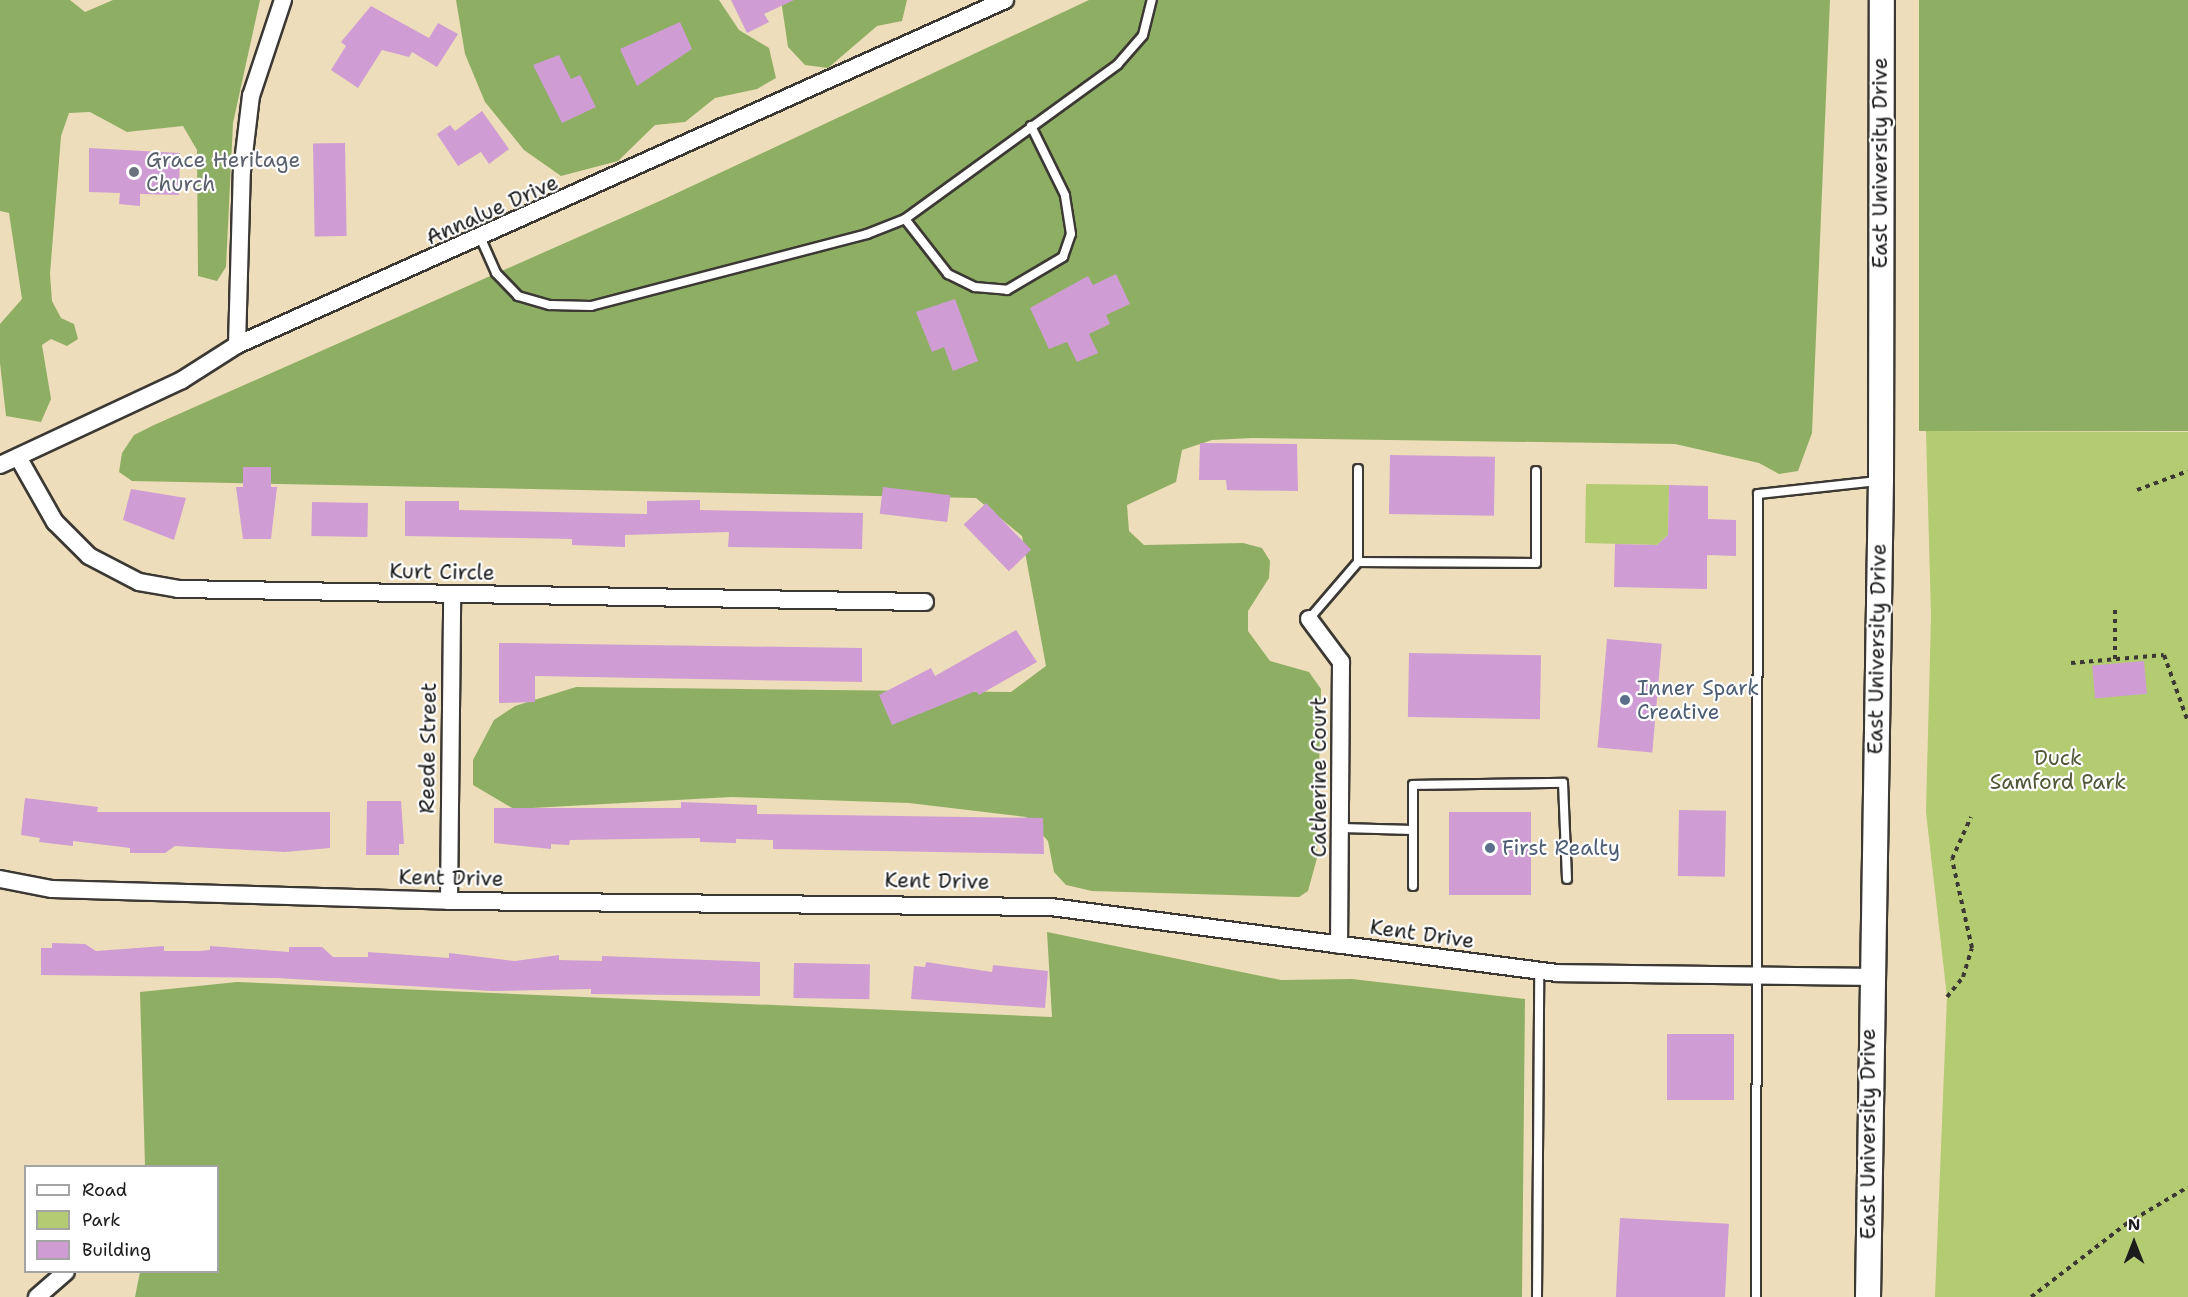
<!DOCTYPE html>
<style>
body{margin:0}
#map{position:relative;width:2188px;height:1297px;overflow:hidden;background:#eeddba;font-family:"Shantell Sans",sans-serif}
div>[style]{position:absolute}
.green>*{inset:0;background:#b3cb71}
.forest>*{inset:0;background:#8eaf63;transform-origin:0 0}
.building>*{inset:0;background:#cf9dd3;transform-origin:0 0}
.path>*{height:4px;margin-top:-2px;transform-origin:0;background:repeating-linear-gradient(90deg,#3c3934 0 4.5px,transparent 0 9px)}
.roads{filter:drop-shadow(2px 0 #3c3934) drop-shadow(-2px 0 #3c3934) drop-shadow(0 2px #3c3934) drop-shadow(0 -2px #3c3934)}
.lane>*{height:8px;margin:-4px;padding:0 4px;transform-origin:4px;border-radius:4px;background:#fff}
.street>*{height:16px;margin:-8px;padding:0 8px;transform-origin:8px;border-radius:8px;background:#fff}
.secondary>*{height:24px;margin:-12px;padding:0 12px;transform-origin:12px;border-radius:12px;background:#fff}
.dots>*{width:16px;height:16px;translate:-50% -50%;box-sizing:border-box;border:3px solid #fff;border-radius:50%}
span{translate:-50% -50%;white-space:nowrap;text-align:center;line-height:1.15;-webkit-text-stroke:4.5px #fff;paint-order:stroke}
.worship-label{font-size:21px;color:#5b616d}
.left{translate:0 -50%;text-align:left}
.street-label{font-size:21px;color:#1c1c1c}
.service-label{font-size:21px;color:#4e5e75}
.park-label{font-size:21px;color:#51593a}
.legend{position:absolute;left:24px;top:1165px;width:195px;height:108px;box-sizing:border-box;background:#fff;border:2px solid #a4a4a4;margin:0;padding:8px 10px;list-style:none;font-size:18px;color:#1c1c1c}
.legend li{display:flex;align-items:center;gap:12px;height:30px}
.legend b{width:30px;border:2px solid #a4a4a4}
.north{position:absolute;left:2104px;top:1213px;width:60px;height:60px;-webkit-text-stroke:4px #fff;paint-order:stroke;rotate:0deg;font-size:16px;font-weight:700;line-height:24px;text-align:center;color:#1c1c1c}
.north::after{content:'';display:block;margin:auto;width:21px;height:27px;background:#1c1c1c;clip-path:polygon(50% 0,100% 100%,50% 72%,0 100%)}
</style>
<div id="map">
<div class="green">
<div style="clip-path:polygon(1926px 431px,2188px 432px,2188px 1297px,1935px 1297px,1947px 997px,1926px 812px,1931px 616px)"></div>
<div style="clip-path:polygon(1586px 484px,1669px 485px,1668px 535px,1657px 545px,1585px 543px)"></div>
</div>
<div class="forest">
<div style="clip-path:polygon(0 0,70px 0,85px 12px,113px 0,260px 0,233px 123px,226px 267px,217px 281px,198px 276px,197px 150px,183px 126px,127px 132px,90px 112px,69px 113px,61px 136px,50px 274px,52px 301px,61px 318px,74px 324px,78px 339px,67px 346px,51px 339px,42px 345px,51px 399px,41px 422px,6px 416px,0 363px,0 324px,22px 299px,9px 213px,0 211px)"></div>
<div style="clip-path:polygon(456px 0,719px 0,739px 30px,769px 48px,776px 78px,757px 89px,715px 98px,685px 122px,655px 125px,618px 161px,561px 176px,524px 150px,485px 102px,465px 54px)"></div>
<div style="clip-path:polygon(781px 0,907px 0,902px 21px,877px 26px,828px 68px,805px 65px,788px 47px)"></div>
<div style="clip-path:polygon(1089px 0,1830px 0,1812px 433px,1798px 471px,1779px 474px,1759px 463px,1675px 444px,1253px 438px,1212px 440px,1182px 450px,1176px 482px,1127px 505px,1129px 531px,1144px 545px,1243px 543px,1262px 548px,1270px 561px,1269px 578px,1248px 611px,1248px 631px,1270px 661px,1309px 672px,1321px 689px,1317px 858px,1308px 891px,1299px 897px,1092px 891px,1066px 885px,1054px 872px,1048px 841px,1026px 817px,909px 803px,731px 797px,514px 809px,473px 785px,473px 760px,494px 720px,515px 706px,576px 687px,1011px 692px,1046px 666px,1022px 536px,976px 498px,132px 481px,119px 472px,122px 453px,134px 435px,154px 425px,662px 200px)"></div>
<div style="left:1919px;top:0;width:269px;height:431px"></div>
<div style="clip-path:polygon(1047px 932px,1281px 980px,1352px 979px,1525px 999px,1522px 1297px,135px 1297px,140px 1272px,218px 1272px,218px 1166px,145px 1166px,140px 992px,237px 982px,1052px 1017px)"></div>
</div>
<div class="building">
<div style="clip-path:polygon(731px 0,794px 0,764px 14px,769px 22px,747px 33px)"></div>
<div style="clip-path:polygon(371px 6px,429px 38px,438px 23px,458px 34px,437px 67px,412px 52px,409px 57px,382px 50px,358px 88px,331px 70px,346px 46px,341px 42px)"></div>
<div style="clip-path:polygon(680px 22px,692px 49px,637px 86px,620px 49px)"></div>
<div style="clip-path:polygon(559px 55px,571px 79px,580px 75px,596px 107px,562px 123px,533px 65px)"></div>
<div style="clip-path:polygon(482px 111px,509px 149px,489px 164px,481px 152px,458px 166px,437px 134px,450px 125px,455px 131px)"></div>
<div style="left:345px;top:143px;width:93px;height:32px;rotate:89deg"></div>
<div style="clip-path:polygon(89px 148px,180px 153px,179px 195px,140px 194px,140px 206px,119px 204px,120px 193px,89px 192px)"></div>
<div style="clip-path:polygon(1116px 274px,1130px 304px,1106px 315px,1110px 324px,1089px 334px,1098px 353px,1077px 362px,1067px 342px,1049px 349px,1030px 308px,1088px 276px,1093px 285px)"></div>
<div style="clip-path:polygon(955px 299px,978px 361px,953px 371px,944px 347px,932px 352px,916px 312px)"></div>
<div style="clip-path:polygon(1200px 443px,1297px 444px,1298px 491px,1227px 490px,1226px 480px,1199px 480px)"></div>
<div style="left:1390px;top:455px;width:105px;height:59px;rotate:1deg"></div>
<div style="clip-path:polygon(243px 467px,271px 467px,271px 487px,277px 487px,271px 539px,243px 539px,236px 487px,243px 487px)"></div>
<div style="clip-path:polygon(1669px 485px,1708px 486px,1708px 519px,1736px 520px,1736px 556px,1707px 555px,1707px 589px,1614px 587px,1615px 544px,1657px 545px,1668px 535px)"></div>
<div style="left:883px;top:487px;width:68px;height:27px;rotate:7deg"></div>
<div style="clip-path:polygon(131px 489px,186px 498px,174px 540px,123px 520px)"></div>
<div style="clip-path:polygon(700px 500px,700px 510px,863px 513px,862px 549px,728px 547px,729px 532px,625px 535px,625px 547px,572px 545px,572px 539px,405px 536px,405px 501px,459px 501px,459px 510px,647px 514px,647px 501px)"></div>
<div style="left:312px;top:502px;width:56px;height:34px;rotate:1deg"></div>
<div style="left:986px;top:503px;width:65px;height:31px;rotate:46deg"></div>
<div style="clip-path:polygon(1016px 630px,1037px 662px,979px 695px,976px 691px,892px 725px,879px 695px,931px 668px,935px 676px)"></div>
<div style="left:1607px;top:639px;width:55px;height:109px;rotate:5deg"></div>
<div style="clip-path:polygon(499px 643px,862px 648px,862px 682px,535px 676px,535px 702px,499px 703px)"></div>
<div style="left:1409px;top:653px;width:132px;height:64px;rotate:1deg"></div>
<div style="left:2144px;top:661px;width:33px;height:52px;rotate:85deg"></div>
<div style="clip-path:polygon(25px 798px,98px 807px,97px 812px,330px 812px,330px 848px,285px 852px,175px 846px,165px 853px,130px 853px,130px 848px,73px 841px,73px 846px,39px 842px,40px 838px,21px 835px)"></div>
<div style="clip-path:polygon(367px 801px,401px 801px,404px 844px,399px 844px,399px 855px,366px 855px)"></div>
<div style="clip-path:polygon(681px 802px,757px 805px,757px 814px,1043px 818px,1044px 854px,773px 849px,773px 840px,736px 839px,736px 843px,700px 842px,700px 838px,570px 840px,569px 845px,551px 844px,551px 849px,494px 843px,494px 808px,681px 808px)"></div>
<div style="left:1679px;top:810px;width:47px;height:66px;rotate:1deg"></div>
<div style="left:1449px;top:812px;width:82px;height:83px"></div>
<div style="clip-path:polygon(52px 943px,85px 944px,96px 951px,164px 946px,164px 951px,198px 951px,210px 950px,210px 946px,289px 952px,289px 947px,322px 947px,333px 957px,368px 957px,368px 952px,449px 958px,449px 953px,515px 961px,559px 955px,559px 960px,602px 961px,602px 956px,760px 962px,760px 996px,591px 994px,591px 989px,492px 991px,277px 978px,41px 975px,41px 948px,52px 948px)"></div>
<div style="clip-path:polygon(926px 962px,992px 972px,993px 965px,1048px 971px,1045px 1008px,911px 999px,914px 966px,925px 967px)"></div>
<div style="left:794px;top:963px;width:76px;height:35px;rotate:1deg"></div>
<div style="left:1667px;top:1034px;width:67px;height:66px"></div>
<div style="left:1620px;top:1218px;width:109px;height:79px;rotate:3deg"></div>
</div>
<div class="path">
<div style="left:2137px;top:490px;width:54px;rotate:-20.4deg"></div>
<div style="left:2115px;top:659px;width:52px;rotate:-90deg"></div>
<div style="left:2071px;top:663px;width:93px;rotate:-4.9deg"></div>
<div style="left:2164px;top:655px;width:71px;rotate:70.3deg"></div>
<div style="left:1947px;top:997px;width:26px;rotate:-51deg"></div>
<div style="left:1963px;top:977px;width:30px;rotate:-73deg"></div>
<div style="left:1972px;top:948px;width:91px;rotate:-102.7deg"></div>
<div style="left:1952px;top:859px;width:46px;rotate:-65.7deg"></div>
<div style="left:2031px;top:1297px;width:120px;rotate:-37.5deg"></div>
<div style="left:2126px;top:1224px;width:72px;rotate:-30.8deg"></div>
</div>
<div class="roads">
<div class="lane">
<div style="left:905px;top:219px;width:70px;rotate:52deg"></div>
<div style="left:948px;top:274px;width:30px;rotate:26deg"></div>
<div style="left:975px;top:287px;width:32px;rotate:5deg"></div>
<div style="left:1007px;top:290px;width:65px;rotate:-30.5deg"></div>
<div style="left:1063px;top:257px;width:24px;rotate:-71deg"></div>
<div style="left:1071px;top:234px;width:39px;rotate:-99deg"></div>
<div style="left:1065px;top:195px;width:77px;rotate:-116.2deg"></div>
<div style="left:481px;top:239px;width:37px;rotate:66deg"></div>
<div style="left:496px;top:273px;width:32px;rotate:46deg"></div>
<div style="left:518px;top:296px;width:33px;rotate:16deg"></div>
<div style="left:550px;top:305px;width:41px;rotate:1.4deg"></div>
<div style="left:591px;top:306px;width:285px;rotate:-14.6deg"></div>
<div style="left:867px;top:234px;width:41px;rotate:-21.5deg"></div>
<div style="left:905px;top:219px;width:263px;rotate:-36deg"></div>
<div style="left:1118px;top:64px;width:38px;rotate:-49deg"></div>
<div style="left:1143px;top:35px;width:36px;rotate:-76deg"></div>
<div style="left:1358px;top:562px;width:178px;rotate:0.3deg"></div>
<div style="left:1536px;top:563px;width:92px;rotate:-90deg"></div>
<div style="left:1309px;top:619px;width:75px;rotate:-49.3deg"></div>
<div style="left:1358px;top:562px;width:93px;rotate:-90deg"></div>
<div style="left:1342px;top:828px;width:71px;rotate:1.6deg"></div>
<div style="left:1413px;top:886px;width:101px;rotate:-90deg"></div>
<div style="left:1413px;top:785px;width:150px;rotate:-0.8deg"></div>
<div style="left:1563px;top:783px;width:96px;rotate:87.6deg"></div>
<div style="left:1537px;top:1297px;width:326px;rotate:-89.6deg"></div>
<div style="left:1756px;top:1297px;width:803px;rotate:-89.86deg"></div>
<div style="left:1758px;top:494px;width:121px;rotate:-6.2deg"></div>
</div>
<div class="street">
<div style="left:237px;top:345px;width:174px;rotate:-88.4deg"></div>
<div style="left:242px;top:171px;width:76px;rotate:-83.2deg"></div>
<div style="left:251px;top:96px;width:101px;rotate:-71.6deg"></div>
<div style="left:18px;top:457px;width:75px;rotate:60.4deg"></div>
<div style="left:55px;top:522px;width:48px;rotate:45deg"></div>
<div style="left:89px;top:556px;width:56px;rotate:27.5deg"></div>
<div style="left:139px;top:582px;width:40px;rotate:10deg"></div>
<div style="left:178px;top:589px;width:747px;rotate:1deg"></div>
<div style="left:0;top:465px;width:201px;rotate:-25deg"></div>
<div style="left:182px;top:380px;width:65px;rotate:-32.5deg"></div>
<div style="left:237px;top:345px;width:842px;rotate:-24.19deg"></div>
<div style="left:1309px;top:619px;width:54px;rotate:53.3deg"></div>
<div style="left:1341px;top:662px;width:283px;rotate:90.4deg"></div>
<div style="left:0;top:879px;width:53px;rotate:10.9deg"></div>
<div style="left:52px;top:889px;width:397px;rotate:1.7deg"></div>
<div style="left:449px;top:901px;width:602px;rotate:0.57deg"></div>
<div style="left:1051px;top:907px;width:510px;rotate:7.43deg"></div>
<div style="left:1557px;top:973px;width:312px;rotate:0.7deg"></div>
<div style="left:449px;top:901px;width:305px;rotate:-89.4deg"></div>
<div style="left:37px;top:1297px;width:38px;rotate:-41deg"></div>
</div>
<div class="secondary">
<div style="left:1868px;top:1297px;width:816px;rotate:-89.09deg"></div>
<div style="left:1881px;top:481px;width:481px;rotate:-89.9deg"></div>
</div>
</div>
<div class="dots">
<div style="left:134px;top:172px;background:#6b7280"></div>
<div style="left:1625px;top:700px;background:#5c6f8a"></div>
<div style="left:1490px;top:848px;background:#5c6f8a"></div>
</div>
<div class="worship-label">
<span class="left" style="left:146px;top:172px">Grace Heritage<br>Church</span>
</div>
<div class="street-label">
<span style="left:1880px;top:163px;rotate:-90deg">East University Drive</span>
<span style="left:492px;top:210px;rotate:-24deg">Annalue Drive</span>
<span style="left:442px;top:572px;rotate:1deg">Kurt Circle</span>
<span style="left:1877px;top:649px;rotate:-89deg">East University Drive</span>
<span style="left:428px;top:748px;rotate:-89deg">Reede Street</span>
<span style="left:1319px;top:777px;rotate:-90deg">Catherine Court</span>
<span style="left:451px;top:878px;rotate:1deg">Kent Drive</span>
<span style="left:937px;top:881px;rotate:1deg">Kent Drive</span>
<span style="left:1422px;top:934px;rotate:8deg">Kent Drive</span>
<span style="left:1868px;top:1134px;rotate:-90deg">East University Drive</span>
</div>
<div class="service-label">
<span class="left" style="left:1637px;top:700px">Inner Spark<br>Creative</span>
<span class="left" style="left:1502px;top:848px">First Realty</span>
</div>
<div class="park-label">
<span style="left:2058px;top:770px">Duck<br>Samford Park</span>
</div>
<ul class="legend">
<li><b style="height:8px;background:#fff"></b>Road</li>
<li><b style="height:16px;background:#b3cb71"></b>Park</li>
<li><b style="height:16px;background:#cf9dd3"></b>Building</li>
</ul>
<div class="north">N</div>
</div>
